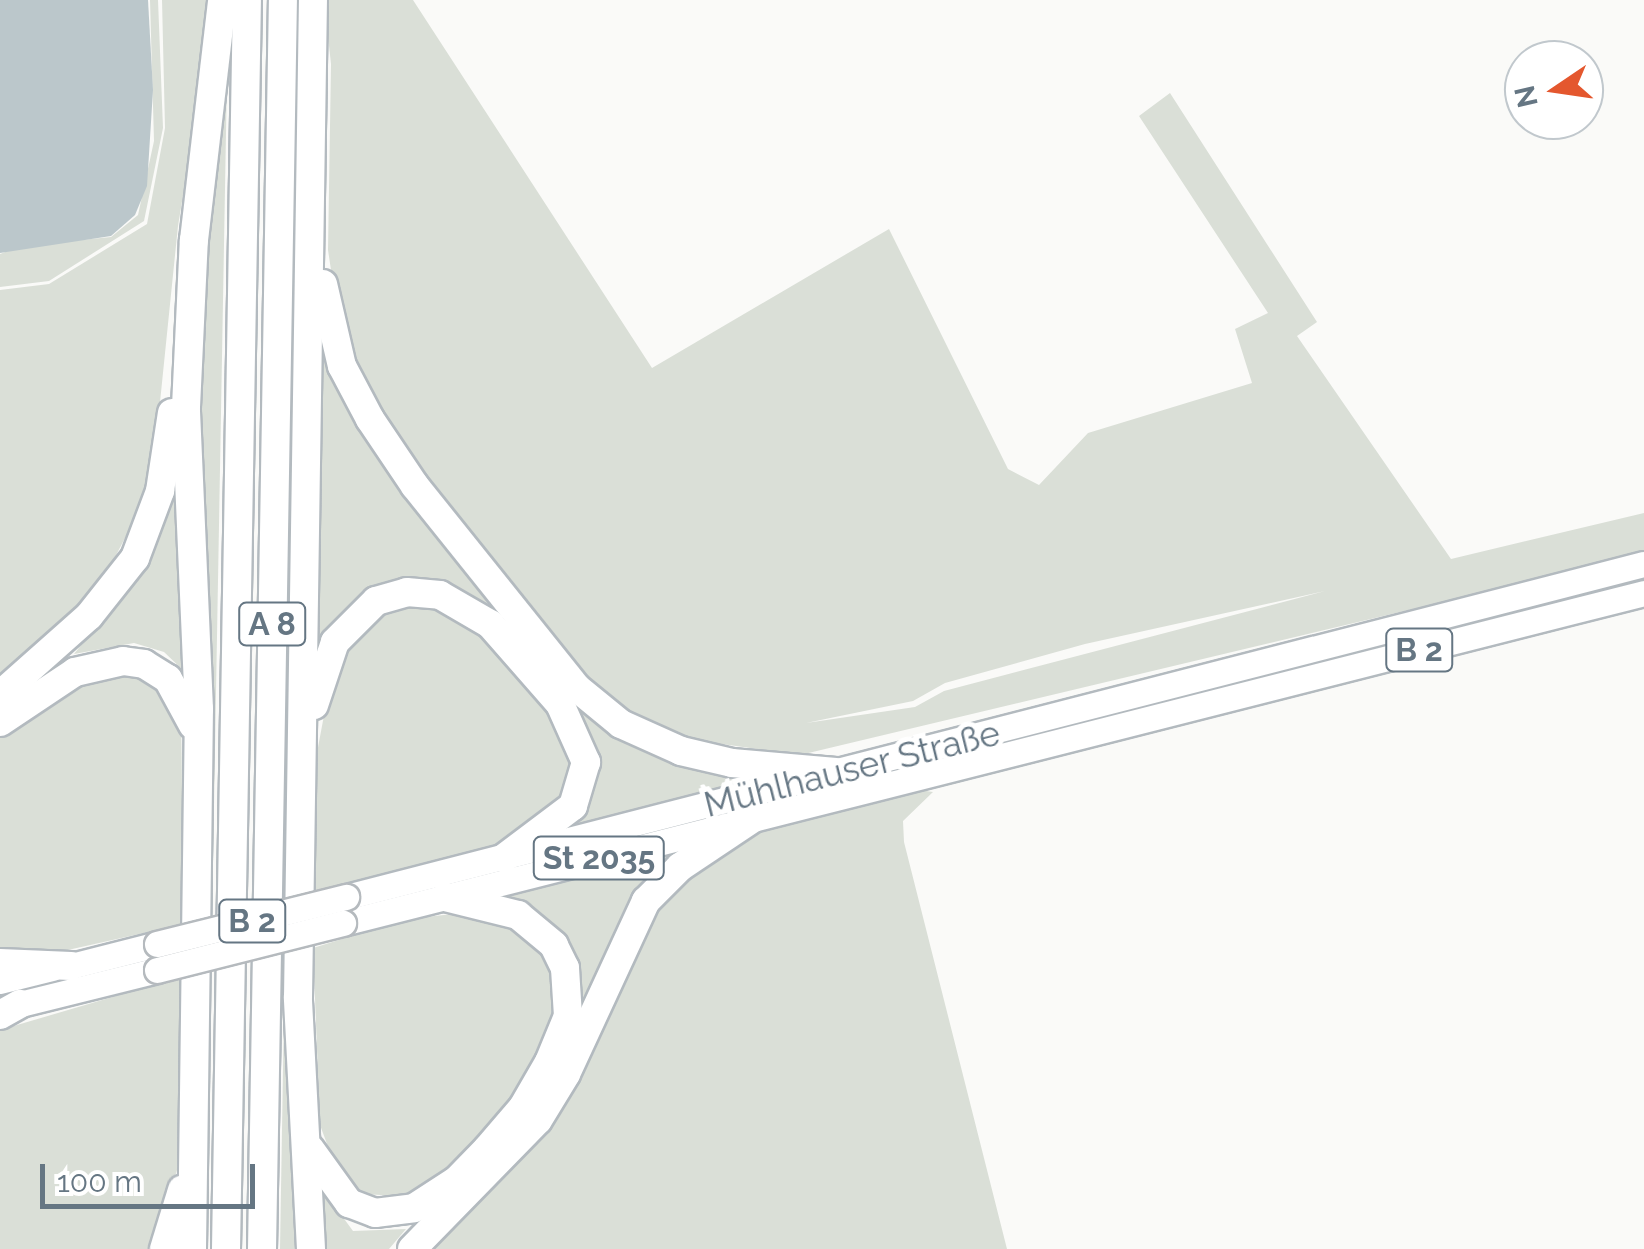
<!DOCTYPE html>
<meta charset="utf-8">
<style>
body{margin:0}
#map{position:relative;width:1644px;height:1249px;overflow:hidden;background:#fafaf8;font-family:Raleway,sans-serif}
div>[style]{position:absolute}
.green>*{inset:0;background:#dadfd7}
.water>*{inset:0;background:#bbc7cb}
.roads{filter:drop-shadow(2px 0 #b3babf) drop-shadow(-2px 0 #b3babf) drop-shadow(0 2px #b3babf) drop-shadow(0 -2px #b3babf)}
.secondary>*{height:22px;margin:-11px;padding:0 11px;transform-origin:11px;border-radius:11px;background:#fff}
.primary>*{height:25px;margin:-12.5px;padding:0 12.5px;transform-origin:12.5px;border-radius:12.5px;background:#fff}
.highway>*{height:28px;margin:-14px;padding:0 14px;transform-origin:14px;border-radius:14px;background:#fff}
.bridges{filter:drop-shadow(2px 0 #b5babe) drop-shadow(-2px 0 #b5babe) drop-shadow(0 2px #b5babe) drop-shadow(0 -2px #b5babe)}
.primary-bridge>*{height:25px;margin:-12.5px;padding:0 12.5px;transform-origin:12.5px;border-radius:12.5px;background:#fff}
span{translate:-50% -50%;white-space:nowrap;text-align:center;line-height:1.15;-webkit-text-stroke:10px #fff;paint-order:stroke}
.shield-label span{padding:2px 8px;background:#fff;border:2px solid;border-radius:8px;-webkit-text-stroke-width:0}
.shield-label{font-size:32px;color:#657683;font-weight:700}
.street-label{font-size:35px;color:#657683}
.north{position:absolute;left:1504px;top:40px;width:100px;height:100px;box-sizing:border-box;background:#fff;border:2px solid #c1c8cd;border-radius:50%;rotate:257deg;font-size:28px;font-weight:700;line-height:40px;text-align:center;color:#657683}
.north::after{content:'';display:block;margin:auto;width:35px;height:45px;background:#e4572e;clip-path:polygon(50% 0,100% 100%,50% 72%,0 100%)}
.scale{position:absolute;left:40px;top:1164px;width:215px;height:45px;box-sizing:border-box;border:5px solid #657683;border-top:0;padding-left:12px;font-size:30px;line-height:35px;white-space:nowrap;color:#657683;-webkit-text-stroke:8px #fff;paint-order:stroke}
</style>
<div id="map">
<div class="green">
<div style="clip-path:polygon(150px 0,158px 0,163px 128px,144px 221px,49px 281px,0 287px,0 254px,21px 246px,111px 237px,138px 215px,154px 141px)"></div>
<div style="clip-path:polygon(162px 0,215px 0,178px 226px,154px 461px,137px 515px,113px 561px,68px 621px,0 682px,0 290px,49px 284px,147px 224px,165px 128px)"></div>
<div style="clip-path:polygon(evenodd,324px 0,413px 0,652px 368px,889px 229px,1008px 469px,1039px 485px,1088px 433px,1252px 383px,1235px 329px,1268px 313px,1139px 116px,1170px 93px,1317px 322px,1297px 336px,1451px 559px,1644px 513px,1644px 554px,800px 755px,687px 739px,653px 727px,599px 695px,420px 474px,358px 373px,337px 310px,328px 250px,331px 64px,324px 0,1325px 591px,944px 691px,915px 707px,806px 723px,913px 701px,945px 683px,1085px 644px,1325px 591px)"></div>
<div style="clip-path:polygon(228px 21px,212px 917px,205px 919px,198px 325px)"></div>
<div style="clip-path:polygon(315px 308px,528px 644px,401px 586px,312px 675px)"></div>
<div style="clip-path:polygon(175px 454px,186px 673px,164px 652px,134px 643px,74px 654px,135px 578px)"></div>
<div style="clip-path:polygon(425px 600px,478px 623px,573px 741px,578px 782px,523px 838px,386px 881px,316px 890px,316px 758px,335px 657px,370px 611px)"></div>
<div style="clip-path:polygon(120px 667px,157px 681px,181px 715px,184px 924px,41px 956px,0 953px,0 736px,92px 671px)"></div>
<div style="clip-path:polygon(565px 691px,774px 775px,560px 829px,595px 756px)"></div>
<div style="clip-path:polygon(913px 789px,933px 792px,903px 821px,904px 842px,1007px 1249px,422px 1249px,653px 900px,754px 828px)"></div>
<div style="clip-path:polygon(699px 836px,578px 1020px,565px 946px,545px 919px,500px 896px)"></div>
<div style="clip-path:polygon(453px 914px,509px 919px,540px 941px,558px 972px,561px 1015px,528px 1088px,443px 1177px,400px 1196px,362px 1194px,337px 1171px,320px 1125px,313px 948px,407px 919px)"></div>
<div style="clip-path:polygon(285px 951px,307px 1249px,280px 1249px)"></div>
<div style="clip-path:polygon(184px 976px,177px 1170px,152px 1249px,0 1249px,0 1030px)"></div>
<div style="clip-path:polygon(320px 1186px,353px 1231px,406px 1229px,389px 1249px,324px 1249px)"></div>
</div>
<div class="water">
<div style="clip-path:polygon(0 0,148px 0,153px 90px,147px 186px,135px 215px,111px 236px,0 253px)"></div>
</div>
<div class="roads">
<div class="secondary">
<div style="left:0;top:983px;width:55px;rotate:-13.8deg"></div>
</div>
<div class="primary">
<div style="left:346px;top:897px;width:1340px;rotate:-14.39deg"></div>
<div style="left:343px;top:923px;width:1342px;rotate:-14.23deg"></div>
<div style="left:71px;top:966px;width:89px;rotate:-14.3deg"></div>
<div style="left:20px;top:1004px;width:141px;rotate:-13.9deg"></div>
</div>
<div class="highway">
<div style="left:323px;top:284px;width:84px;rotate:77deg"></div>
<div style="left:342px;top:366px;width:60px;rotate:62.2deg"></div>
<div style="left:370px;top:419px;width:81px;rotate:56.1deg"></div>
<div style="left:415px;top:486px;width:259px;rotate:51.3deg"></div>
<div style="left:577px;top:688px;width:57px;rotate:39.3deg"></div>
<div style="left:621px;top:724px;width:66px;rotate:24.2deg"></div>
<div style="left:681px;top:751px;width:52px;rotate:13.2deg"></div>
<div style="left:732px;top:763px;width:104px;rotate:4.9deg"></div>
<div style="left:0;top:695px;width:119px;rotate:-41.6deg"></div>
<div style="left:89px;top:616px;width:74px;rotate:-51.6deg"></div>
<div style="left:135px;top:558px;width:72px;rotate:-69.5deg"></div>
<div style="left:160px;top:491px;width:79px;rotate:-81.3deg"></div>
<div style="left:314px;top:705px;width:66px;rotate:-71.6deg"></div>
<div style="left:335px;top:642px;width:58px;rotate:-45deg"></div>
<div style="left:376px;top:601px;width:32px;rotate:-16deg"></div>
<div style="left:407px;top:592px;width:33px;rotate:5deg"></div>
<div style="left:440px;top:595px;width:58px;rotate:30.1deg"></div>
<div style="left:490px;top:624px;width:106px;rotate:48.8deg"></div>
<div style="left:560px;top:704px;width:64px;rotate:65.9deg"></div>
<div style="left:586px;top:762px;width:46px;rotate:106.5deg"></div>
<div style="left:573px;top:806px;width:86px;rotate:143deg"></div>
<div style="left:0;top:722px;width:90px;rotate:-33.7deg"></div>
<div style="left:75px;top:672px;width:49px;rotate:-12.9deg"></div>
<div style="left:123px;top:661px;width:21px;rotate:8deg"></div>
<div style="left:144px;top:664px;width:28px;rotate:32deg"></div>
<div style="left:168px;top:679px;width:52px;rotate:61.5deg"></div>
<div style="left:0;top:963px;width:71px;rotate:2.4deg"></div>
<div style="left:0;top:1015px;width:23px;rotate:-29deg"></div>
<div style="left:310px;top:1149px;width:67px;rotate:54.2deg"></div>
<div style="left:349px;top:1203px;width:28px;rotate:21deg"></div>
<div style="left:375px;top:1213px;width:39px;rotate:-7deg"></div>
<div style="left:414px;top:1208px;width:51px;rotate:-33.1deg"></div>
<div style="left:457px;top:1180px;width:43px;rotate:-45.9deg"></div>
<div style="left:487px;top:1149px;width:55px;rotate:-49.4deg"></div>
<div style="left:523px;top:1107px;width:52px;rotate:-60deg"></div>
<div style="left:549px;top:1062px;width:50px;rotate:-67.6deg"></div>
<div style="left:568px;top:1016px;width:48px;rotate:-93.6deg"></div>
<div style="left:565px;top:968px;width:25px;rotate:-116deg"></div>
<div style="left:554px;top:945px;width:47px;rotate:-140.2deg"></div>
<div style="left:518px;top:915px;width:75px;rotate:-166.1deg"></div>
<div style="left:164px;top:1249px;width:62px;rotate:-73deg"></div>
<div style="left:192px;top:1249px;width:540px;rotate:-89.26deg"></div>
<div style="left:199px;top:709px;width:302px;rotate:-92.5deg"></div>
<div style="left:186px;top:407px;width:167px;rotate:-87.3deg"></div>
<div style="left:194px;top:240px;width:242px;rotate:-83.3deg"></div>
<div style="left:226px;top:1249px;width:1249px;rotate:-89.04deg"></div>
<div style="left:262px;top:1249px;width:1249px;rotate:-89.04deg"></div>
<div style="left:311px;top:1249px;width:252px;rotate:-93deg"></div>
<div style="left:298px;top:997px;width:997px;rotate:-89.14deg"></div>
<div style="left:412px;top:1249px;width:180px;rotate:-45.7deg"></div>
<div style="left:538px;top:1120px;width:54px;rotate:-58.7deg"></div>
<div style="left:566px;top:1074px;width:191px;rotate:-65.2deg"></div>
<div style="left:646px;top:901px;width:48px;rotate:-45deg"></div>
<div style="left:680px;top:867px;width:87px;rotate:-33.7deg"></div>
</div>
</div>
<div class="bridges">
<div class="primary-bridge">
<div style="left:157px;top:944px;width:195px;rotate:-14deg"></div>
<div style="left:157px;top:970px;width:192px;rotate:-14.2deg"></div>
</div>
</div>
<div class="shield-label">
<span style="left:272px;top:624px">A 8</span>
<span style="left:1419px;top:650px">B 2</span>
<span style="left:599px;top:858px">St 2035</span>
<span style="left:252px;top:921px">B 2</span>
</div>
<div class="street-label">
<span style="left:852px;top:769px;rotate:-14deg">Mühlhauser Straße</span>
</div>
<div class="north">N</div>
<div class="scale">100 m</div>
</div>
